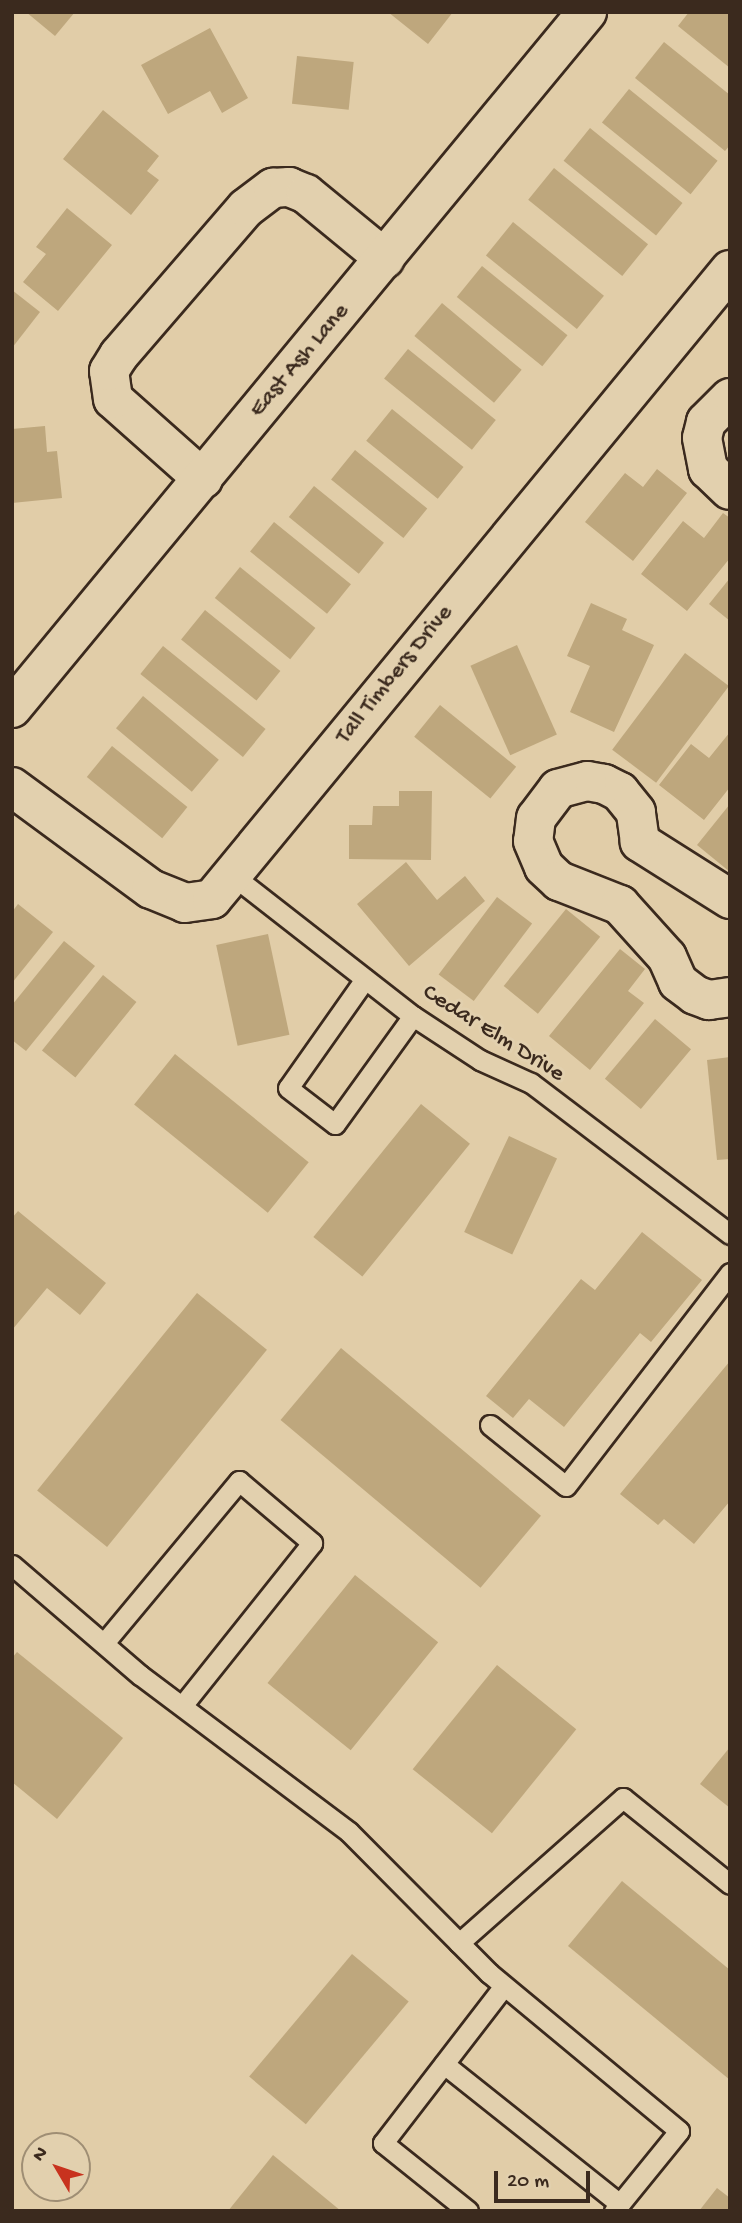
<!DOCTYPE html>
<style>
body{margin:0}
#map{position:relative;width:742px;height:2223px;overflow:hidden;background:#e1cda8;font-family:"Gochi Hand",sans-serif}
div>[style]{position:absolute}
.building>*{inset:0;background:#bea77d;transform-origin:0 0}
.roads{filter:drop-shadow(2px 0 #3b2a1e) drop-shadow(-2px 0 #3b2a1e) drop-shadow(0 2px #3b2a1e) drop-shadow(0 -2px #3b2a1e)}
.service>*{height:19px;margin:-9.5px;padding:0 9.5px;transform-origin:9.5px;border-radius:9.5px;background:#e2d0ae}
.minor>*{height:38px;margin:-19px;padding:0 19px;transform-origin:19px;border-radius:19px;background:#e2d0ae}
.tertiary>*{height:38px;margin:-19px;padding:0 19px;transform-origin:19px;border-radius:19px;background:#e2d0ae}
span{translate:-50% -50%;white-space:nowrap;text-align:center;line-height:1.15;-webkit-text-stroke:6px #e2d0ae;paint-order:stroke}
.street-label{font-size:24px;color:#3b2a1e}
.frame{position:absolute;inset:0;border:14px solid #3b2a1e;pointer-events:none}
.north{position:absolute;left:21px;top:2132px;width:70px;height:70px;box-sizing:border-box;background:#e2d0ae;border:2px solid #9f8e74;border-radius:50%;rotate:309deg;font-size:19px;font-weight:700;line-height:28px;text-align:center;color:#3b2a1e}
.north::after{content:'';display:block;margin:auto;width:24px;height:32px;background:#c8321e;clip-path:polygon(50% 0,100% 100%,50% 72%,0 100%)}
.scale{position:absolute;left:494px;top:2171px;width:96px;height:32px;box-sizing:border-box;border:4px solid #3b2a1e;border-top:0;padding-left:9px;font-size:21px;line-height:24px;white-space:nowrap;color:#3b2a1e;-webkit-text-stroke:5px #e2d0ae;paint-order:stroke}
</style>
<div id="map">
<div class="building">
<div style="clip-path:polygon(26px 12px,75px 12px,55px 36px)"></div>
<div style="clip-path:polygon(388px 12px,453px 12px,428px 44px)"></div>
<div style="clip-path:polygon(689px 12px,730px 12px,730px 68px,678px 26px)"></div>
<div style="clip-path:polygon(210px 28px,248px 98px,222px 113px,210px 91px,168px 114px,141px 65px)"></div>
<div style="clip-path:polygon(664px 42px,730px 95px,730px 145px,725px 151px,635px 78px)"></div>
<div style="left:297px;top:56px;width:57px;height:48px;rotate:6deg"></div>
<div style="left:629px;top:89px;width:114px;height:43px;rotate:39deg"></div>
<div style="clip-path:polygon(103px 110px,159px 156px,147px 171px,159px 180px,131px 215px,63px 159px)"></div>
<div style="left:590px;top:128px;width:119px;height:42px;rotate:39deg"></div>
<div style="left:554px;top:168px;width:121px;height:41px;rotate:39deg"></div>
<div style="clip-path:polygon(67px 208px,112px 245px,58px 311px,23px 282px,46px 254px,36px 247px)"></div>
<div style="left:513px;top:222px;width:117px;height:43px;rotate:39deg"></div>
<div style="left:482px;top:266px;width:110px;height:40px;rotate:39deg"></div>
<div style="clip-path:polygon(12px 290px,40px 312px,12px 348px)"></div>
<div style="left:442px;top:303px;width:104px;height:43px;rotate:40deg"></div>
<div style="left:408px;top:349px;width:113px;height:38px;rotate:39deg"></div>
<div style="left:392px;top:409px;width:92px;height:41px;rotate:39deg"></div>
<div style="clip-path:polygon(45px 426px,47px 452px,57px 451px,62px 498px,12px 503px,12px 429px)"></div>
<div style="left:355px;top:450px;width:93px;height:38px;rotate:39deg"></div>
<div style="clip-path:polygon(657px 469px,687px 493px,633px 561px,585px 522px,625px 473px,643px 487px)"></div>
<div style="left:314px;top:486px;width:90px;height:40px;rotate:39deg"></div>
<div style="clip-path:polygon(723px 513px,730px 518px,730px 558px,687px 611px,641px 574px,683px 521px,704px 538px)"></div>
<div style="left:274px;top:522px;width:99px;height:38px;rotate:39deg"></div>
<div style="left:240px;top:567px;width:97px;height:40px;rotate:39deg"></div>
<div style="clip-path:polygon(730px 578px,730px 621px,709px 604px)"></div>
<div style="clip-path:polygon(591px 603px,627px 619px,622px 630px,654px 645px,614px 732px,570px 712px,590px 666px,567px 656px)"></div>
<div style="left:205px;top:610px;width:97px;height:38px;rotate:39deg"></div>
<div style="left:517px;top:645px;width:98px;height:51px;rotate:66deg"></div>
<div style="left:163px;top:646px;width:132px;height:36px;rotate:39deg"></div>
<div style="left:685px;top:653px;width:55px;height:121px;rotate:37deg"></div>
<div style="left:143px;top:696px;width:99px;height:42px;rotate:40deg"></div>
<div style="left:440px;top:705px;width:98px;height:41px;rotate:39deg"></div>
<div style="clip-path:polygon(730px 732px,730px 787px,704px 820px,659px 785px,691px 744px,709px 758px)"></div>
<div style="left:112px;top:746px;width:97px;height:40px;rotate:39deg"></div>
<div style="clip-path:polygon(399px 791px,432px 791px,431px 860px,349px 859px,349px 825px,372px 825px,373px 806px,399px 806px)"></div>
<div style="clip-path:polygon(730px 804px,730px 872px,697px 845px)"></div>
<div style="clip-path:polygon(406px 862px,437px 900px,465px 876px,485px 901px,409px 966px,357px 904px)"></div>
<div style="left:497px;top:897px;width:44px;height:97px;rotate:37deg"></div>
<div style="clip-path:polygon(18px 904px,53px 932px,12px 983px,12px 912px)"></div>
<div style="left:566px;top:909px;width:44px;height:99px;rotate:39deg"></div>
<div style="left:268px;top:934px;width:103px;height:53px;rotate:78deg"></div>
<div style="clip-path:polygon(64px 941px,95px 966px,26px 1051px,12px 1040px,12px 1005px)"></div>
<div style="clip-path:polygon(620px 949px,645px 969px,628px 991px,644px 1003px,590px 1070px,549px 1036px)"></div>
<div style="left:103px;top:975px;width:43px;height:97px;rotate:39deg"></div>
<div style="left:655px;top:1019px;width:47px;height:78px;rotate:40deg"></div>
<div style="left:175px;top:1054px;width:172px;height:65px;rotate:39deg"></div>
<div style="clip-path:polygon(730px 1057px,730px 1159px,717px 1160px,707px 1060px)"></div>
<div style="left:421px;top:1104px;width:63px;height:171px;rotate:39deg"></div>
<div style="left:509px;top:1136px;width:53px;height:106px;rotate:25deg"></div>
<div style="clip-path:polygon(18px 1211px,106px 1283px,80px 1315px,47px 1288px,12px 1330px,12px 1218px)"></div>
<div style="clip-path:polygon(642px 1232px,702px 1280px,651px 1342px,640px 1333px,564px 1427px,529px 1399px,513px 1418px,486px 1396px,581px 1279px,595px 1290px)"></div>
<div style="left:197px;top:1293px;width:90px;height:254px;rotate:39deg"></div>
<div style="left:341px;top:1348px;width:261px;height:94px;rotate:40deg"></div>
<div style="clip-path:polygon(730px 1361px,730px 1501px,694px 1544px,664px 1519px,658px 1525px,620px 1494px)"></div>
<div style="left:355px;top:1575px;width:107px;height:139px;rotate:39deg"></div>
<div style="clip-path:polygon(17px 1652px,123px 1738px,57px 1819px,12px 1782px,12px 1658px)"></div>
<div style="left:497px;top:1665px;width:102px;height:134px;rotate:39deg"></div>
<div style="clip-path:polygon(730px 1747px,730px 1808px,700px 1784px)"></div>
<div style="clip-path:polygon(622px 1881px,730px 1970px,730px 2080px,568px 1946px)"></div>
<div style="left:352px;top:1954px;width:74px;height:160px;rotate:40deg"></div>
<div style="clip-path:polygon(273px 2155px,341px 2211px,228px 2211px)"></div>
<div style="clip-path:polygon(717px 2188px,730px 2198px,730px 2211px,699px 2211px)"></div>
</div>
<div class="roads">
<div class="service">
<div style="left:231px;top:874px;width:231px;rotate:38deg"></div>
<div style="left:413px;top:1016px;width:80px;rotate:33.3deg"></div>
<div style="left:480px;top:1060px;width:56px;rotate:24.3deg"></div>
<div style="left:531px;top:1083px;width:250px;rotate:37.2deg"></div>
<div style="left:365px;top:979px;width:133px;rotate:125.2deg"></div>
<div style="left:288px;top:1088px;width:59px;rotate:37.5deg"></div>
<div style="left:335px;top:1124px;width:133px;rotate:-54.2deg"></div>
<div style="left:490px;top:1425px;width:97px;rotate:38.8deg"></div>
<div style="left:566px;top:1486px;width:269px;rotate:-52.4deg"></div>
<div style="left:12px;top:1565px;width:169px;rotate:40.7deg"></div>
<div style="left:140px;top:1675px;width:261px;rotate:36.9deg"></div>
<div style="left:349px;top:1832px;width:199px;rotate:45.2deg"></div>
<div style="left:489px;top:1973px;width:247px;rotate:39.7deg"></div>
<div style="left:679px;top:2131px;width:103px;rotate:129.1deg"></div>
<div style="left:104px;top:1643px;width:211px;rotate:-50.2deg"></div>
<div style="left:239px;top:1481px;width:96px;rotate:40.3deg"></div>
<div style="left:312px;top:1543px;width:208px;rotate:128.6deg"></div>
<div style="left:459px;top:1943px;width:219px;rotate:-41.5deg"></div>
<div style="left:623px;top:1798px;width:137px;rotate:38.8deg"></div>
<div style="left:444px;top:2064px;width:225px;rotate:38.5deg"></div>
<div style="left:468px;top:2211px;width:109px;rotate:-141.3deg"></div>
<div style="left:383px;top:2143px;width:198px;rotate:-52.4deg"></div>
</div>
<div class="minor">
<div style="left:730px;top:398px;width:34px;rotate:135deg"></div>
<div style="left:706px;top:422px;width:16px;rotate:104deg"></div>
<div style="left:702px;top:438px;width:32px;rotate:79deg"></div>
<div style="left:708px;top:469px;width:30px;rotate:44deg"></div>
<div style="left:203px;top:479px;width:120px;rotate:-138.4deg"></div>
<div style="left:113px;top:399px;width:28px;rotate:-98deg"></div>
<div style="left:109px;top:371px;width:19px;rotate:-58deg"></div>
<div style="left:119px;top:355px;width:194px;rotate:-49.2deg"></div>
<div style="left:246px;top:208px;width:34px;rotate:-37deg"></div>
<div style="left:273px;top:188px;width:16px;rotate:-4deg"></div>
<div style="left:289px;top:187px;width:18px;rotate:22deg"></div>
<div style="left:306px;top:194px;width:102px;rotate:39.4deg"></div>
<div style="left:12px;top:787px;width:172px;rotate:36.3deg"></div>
<div style="left:151px;top:889px;width:37px;rotate:22deg"></div>
<div style="left:185px;top:903px;width:27px;rotate:-8deg"></div>
<div style="left:212px;top:899px;width:815px;rotate:-50.53deg"></div>
<div style="left:730px;top:899px;width:107px;rotate:-147.7deg"></div>
<div style="left:640px;top:842px;width:30px;rotate:-98deg"></div>
<div style="left:636px;top:812px;width:26px;rotate:-129deg"></div>
<div style="left:620px;top:792px;width:18px;rotate:-153deg"></div>
<div style="left:604px;top:784px;width:17px;rotate:-170deg"></div>
<div style="left:587px;top:781px;width:30px;rotate:165deg"></div>
<div style="left:558px;top:789px;width:36px;rotate:127deg"></div>
<div style="left:536px;top:818px;width:23px;rotate:97deg"></div>
<div style="left:533px;top:841px;width:28px;rotate:67deg"></div>
<div style="left:544px;top:867px;width:21px;rotate:43deg"></div>
<div style="left:559px;top:881px;width:66px;rotate:21.5deg"></div>
<div style="left:620px;top:905px;width:70px;rotate:47.9deg"></div>
<div style="left:667px;top:957px;width:27px;rotate:66deg"></div>
<div style="left:678px;top:982px;width:21px;rotate:37deg"></div>
<div style="left:695px;top:995px;width:15px;rotate:20deg"></div>
<div style="left:709px;top:1000px;width:21px;rotate:-8deg"></div>
</div>
<div class="tertiary">
<div style="left:12px;top:708px;width:903px;rotate:-50.44deg"></div>
</div>
</div>
<div class="street-label">
<span style="left:300px;top:361px;rotate:-50deg">East Ash Lane</span>
<span style="left:395px;top:675px;rotate:-51deg">Tall Timbers Drive</span>
<span style="left:493px;top:1034px;rotate:32deg">Cedar Elm Drive</span>
</div>
<div class="frame"></div>
<div class="north">N</div>
<div class="scale">20 m</div>
</div>
